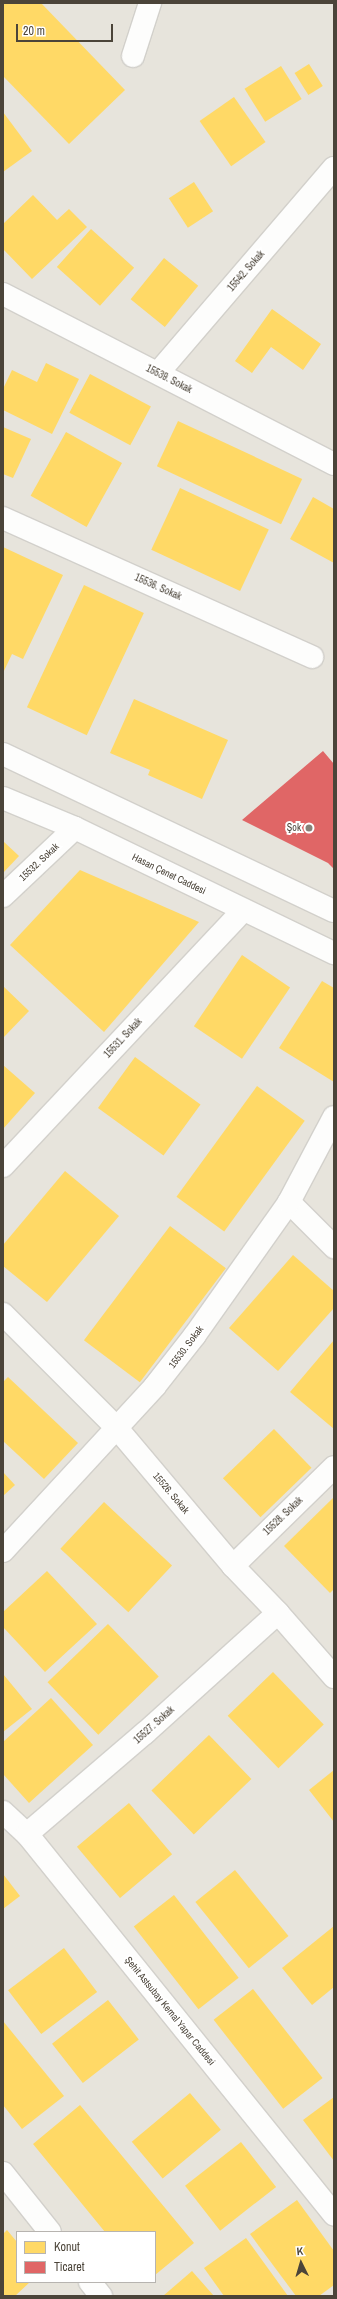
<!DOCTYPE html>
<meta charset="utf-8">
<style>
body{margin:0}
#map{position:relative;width:337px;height:2299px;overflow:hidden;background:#f4f2ee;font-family:"Archivo Narrow",sans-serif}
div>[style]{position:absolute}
.residential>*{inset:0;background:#e7e4dc}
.homes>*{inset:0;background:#ffd966;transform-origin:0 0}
.shops>*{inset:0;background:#e06666}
.roads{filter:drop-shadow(1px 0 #d2d0cb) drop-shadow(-1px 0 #d2d0cb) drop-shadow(0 1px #d2d0cb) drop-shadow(0 -1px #d2d0cb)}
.minor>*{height:22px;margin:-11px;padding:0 11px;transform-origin:11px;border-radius:11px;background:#fdfdfc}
.tertiary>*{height:22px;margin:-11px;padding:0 11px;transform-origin:11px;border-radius:11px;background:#fdfdfc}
.dots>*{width:11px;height:11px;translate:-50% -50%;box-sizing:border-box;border:2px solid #fff;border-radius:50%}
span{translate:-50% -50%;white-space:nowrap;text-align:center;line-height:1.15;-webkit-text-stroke:4px #fff;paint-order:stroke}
.street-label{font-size:10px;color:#4b4439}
.poi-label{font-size:10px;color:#4b4439}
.right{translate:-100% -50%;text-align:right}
.frame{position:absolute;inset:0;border:4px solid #4b4439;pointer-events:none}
.legend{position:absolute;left:16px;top:2231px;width:140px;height:52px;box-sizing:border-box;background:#fff;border:1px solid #b7b4b0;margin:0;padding:5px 7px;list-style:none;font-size:12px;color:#4b4439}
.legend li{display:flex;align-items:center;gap:8px;height:20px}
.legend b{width:20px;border:1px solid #b7b4b0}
.north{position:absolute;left:281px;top:2243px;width:40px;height:40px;-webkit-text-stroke:3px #fff;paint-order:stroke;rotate:355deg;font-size:11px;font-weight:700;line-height:16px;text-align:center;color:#4b4439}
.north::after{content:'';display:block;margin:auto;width:14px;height:18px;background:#4b4439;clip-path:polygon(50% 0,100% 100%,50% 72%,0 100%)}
.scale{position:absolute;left:16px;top:24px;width:97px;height:18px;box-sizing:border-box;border:2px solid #4b4439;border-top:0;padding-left:5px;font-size:12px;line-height:14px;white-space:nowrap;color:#4b4439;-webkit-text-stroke:3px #fff;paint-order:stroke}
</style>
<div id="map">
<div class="residential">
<div style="clip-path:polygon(evenodd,3px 3px,334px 3px,334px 2296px,3px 2296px,3px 3px,17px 2232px,155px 2232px,155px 2282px,17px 2282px,17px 2232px)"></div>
</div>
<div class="homes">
<div style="clip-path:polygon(3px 3px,41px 3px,125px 90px,69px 144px,3px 76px)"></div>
<div style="left:309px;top:64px;width:26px;height:17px;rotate:58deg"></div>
<div style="left:281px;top:66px;width:39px;height:43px;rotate:58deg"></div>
<div style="left:234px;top:97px;width:55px;height:42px;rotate:55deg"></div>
<div style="clip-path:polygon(3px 112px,32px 151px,3px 172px)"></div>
<div style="left:194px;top:182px;width:35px;height:30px;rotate:57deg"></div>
<div style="clip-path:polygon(33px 195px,57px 220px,69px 209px,87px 227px,32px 279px,3px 249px,3px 224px)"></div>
<div style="left:91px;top:229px;width:58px;height:51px;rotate:42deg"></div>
<div style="left:164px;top:258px;width:44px;height:53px;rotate:39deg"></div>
<div style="clip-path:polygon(272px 309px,321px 344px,303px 370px,271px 347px,252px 373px,235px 361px)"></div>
<div style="clip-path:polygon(46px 363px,79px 379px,52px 434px,3px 410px,3px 389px,12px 370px,37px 382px)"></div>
<div style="left:90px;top:374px;width:69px;height:44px;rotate:28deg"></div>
<div style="left:178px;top:421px;width:137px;height:50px;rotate:25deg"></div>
<div style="clip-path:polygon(3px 427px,31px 439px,13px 478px,3px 474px)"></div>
<div style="left:66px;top:432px;width:64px;height:73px;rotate:29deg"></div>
<div style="left:180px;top:488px;width:98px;height:68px;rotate:25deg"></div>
<div style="clip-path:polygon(313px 497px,334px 509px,334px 563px,290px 539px)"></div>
<div style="clip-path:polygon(3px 547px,63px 575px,23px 659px,12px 654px,3px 673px)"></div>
<div style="left:84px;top:585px;width:66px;height:135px;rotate:25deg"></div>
<div style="clip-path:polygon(134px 699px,228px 740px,202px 799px,148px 775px,150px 770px,110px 753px)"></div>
<div style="clip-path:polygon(3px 841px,19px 856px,3px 873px)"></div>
<div style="clip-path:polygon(80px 870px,199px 922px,104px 1032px,10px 945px)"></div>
<div style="left:242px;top:955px;width:58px;height:86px;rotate:34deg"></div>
<div style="clip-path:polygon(322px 981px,334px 988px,334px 1082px,279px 1048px)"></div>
<div style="clip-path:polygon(3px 986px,29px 1011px,3px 1038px)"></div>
<div style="left:135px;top:1057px;width:81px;height:63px;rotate:36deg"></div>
<div style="clip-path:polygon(3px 1065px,35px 1093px,3px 1129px)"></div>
<div style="left:257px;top:1086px;width:59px;height:137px;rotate:36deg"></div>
<div style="clip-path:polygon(65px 1171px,119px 1216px,47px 1302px,3px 1266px,3px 1245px)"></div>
<div style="left:170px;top:1226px;width:70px;height:143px;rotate:37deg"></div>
<div style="clip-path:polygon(293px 1255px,334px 1291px,334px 1308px,278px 1371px,229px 1328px)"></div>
<div style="clip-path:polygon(334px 1340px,334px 1429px,290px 1392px)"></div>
<div style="clip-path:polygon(8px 1377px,78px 1443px,44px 1479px,3px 1441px,3px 1382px)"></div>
<div style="left:274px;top:1429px;width:54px;height:71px;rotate:46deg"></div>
<div style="clip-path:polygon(3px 1472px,15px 1485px,3px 1496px)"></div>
<div style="clip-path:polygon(334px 1497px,334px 1589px,330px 1593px,284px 1546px)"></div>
<div style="left:104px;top:1502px;width:93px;height:64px;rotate:43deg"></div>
<div style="clip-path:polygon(47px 1571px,97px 1624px,45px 1672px,3px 1627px,3px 1612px)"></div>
<div style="left:108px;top:1624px;width:73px;height:84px;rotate:46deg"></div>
<div style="left:273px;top:1672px;width:73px;height:63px;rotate:46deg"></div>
<div style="clip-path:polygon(3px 1674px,32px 1709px,3px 1732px)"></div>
<div style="clip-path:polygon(51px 1698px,93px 1745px,29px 1803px,3px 1774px,3px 1742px)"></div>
<div style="left:209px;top:1735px;width:61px;height:80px;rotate:46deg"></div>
<div style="clip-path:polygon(334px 1770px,334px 1822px,309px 1790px)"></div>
<div style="left:129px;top:1803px;width:67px;height:68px;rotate:50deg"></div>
<div style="left:235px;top:1870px;width:85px;height:51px;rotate:51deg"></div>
<div style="clip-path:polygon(3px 1874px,20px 1896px,3px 1909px)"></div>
<div style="left:174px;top:1895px;width:105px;height:51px;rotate:52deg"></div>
<div style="clip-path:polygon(334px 1926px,334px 1987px,312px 2005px,282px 1968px)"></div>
<div style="left:64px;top:1948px;width:55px;height:70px;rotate:53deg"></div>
<div style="left:253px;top:1989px;width:113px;height:50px;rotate:52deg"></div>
<div style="left:108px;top:2000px;width:50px;height:71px;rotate:52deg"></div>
<div style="clip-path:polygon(3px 2021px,64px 2096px,22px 2129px,3px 2105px)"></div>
<div style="left:190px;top:2093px;width:48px;height:76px;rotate:50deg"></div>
<div style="clip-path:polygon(334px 2097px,334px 2161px,303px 2120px)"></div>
<div style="clip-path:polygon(80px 2105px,194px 2243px,155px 2275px,155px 2232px,105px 2232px,33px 2144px)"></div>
<div style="left:241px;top:2142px;width:57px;height:71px;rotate:52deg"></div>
<div style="clip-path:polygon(297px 2200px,334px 2251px,334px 2285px,319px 2296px,296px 2296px,250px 2234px)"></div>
<div style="clip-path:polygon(7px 2230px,17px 2242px,17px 2282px,30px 2282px,15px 2296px,3px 2296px,3px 2234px)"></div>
<div style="clip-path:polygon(246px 2238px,288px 2296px,224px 2296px,204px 2268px)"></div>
<div style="clip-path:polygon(192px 2271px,214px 2296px,163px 2296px)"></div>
</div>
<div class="shops">
<div style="clip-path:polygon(323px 751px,334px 764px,334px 869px,328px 863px,242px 820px)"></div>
</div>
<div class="roads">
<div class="minor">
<div style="left:133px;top:56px;width:56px;rotate:-72.2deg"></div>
<div style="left:3px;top:294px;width:372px;rotate:27.2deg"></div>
<div style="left:158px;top:373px;width:270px;rotate:-49.4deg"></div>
<div style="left:3px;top:518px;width:339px;rotate:24.2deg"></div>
<div style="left:3px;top:896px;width:99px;rotate:-43.4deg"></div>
<div style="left:3px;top:1166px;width:351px;rotate:-46.8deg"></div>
<div style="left:289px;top:1202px;width:64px;rotate:45deg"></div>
<div style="left:3px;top:1314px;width:160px;rotate:45deg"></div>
<div style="left:116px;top:1427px;width:182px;rotate:49.9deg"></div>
<div style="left:233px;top:1566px;width:65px;rotate:46.2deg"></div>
<div style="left:278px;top:1613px;width:85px;rotate:48.8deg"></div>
<div style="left:3px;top:1551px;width:224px;rotate:-47.3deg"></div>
<div style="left:155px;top:1386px;width:65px;rotate:-51.9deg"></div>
<div style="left:195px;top:1335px;width:163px;rotate:-54.7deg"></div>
<div style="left:289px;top:1202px;width:96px;rotate:-62.1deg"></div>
<div style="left:233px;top:1566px;width:141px;rotate:-44.4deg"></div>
<div style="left:3px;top:1812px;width:33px;rotate:43deg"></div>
<div style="left:27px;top:1834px;width:489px;rotate:51.1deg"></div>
<div style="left:27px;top:1834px;width:155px;rotate:-40.6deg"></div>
<div style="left:145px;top:1733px;width:179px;rotate:-42.1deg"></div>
<div style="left:3px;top:2173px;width:75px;rotate:51.5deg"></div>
<div style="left:90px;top:2282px;width:18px;rotate:52deg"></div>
</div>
<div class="tertiary">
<div style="left:3px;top:754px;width:366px;rotate:25.4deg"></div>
<div style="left:3px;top:798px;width:78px;rotate:22.6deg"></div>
<div style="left:75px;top:828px;width:288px;rotate:25.8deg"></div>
</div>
</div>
<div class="dots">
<div style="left:309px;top:828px;background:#868178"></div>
</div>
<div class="street-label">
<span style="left:246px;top:271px;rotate:-49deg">15542. Sokak</span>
<span style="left:169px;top:379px;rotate:27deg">15539. Sokak</span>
<span style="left:158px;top:587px;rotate:24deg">15536. Sokak</span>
<span style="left:39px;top:862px;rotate:-43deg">15532. Sokak</span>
<span style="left:169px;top:874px;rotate:26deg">Hasan Çenet Caddesi</span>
<span style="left:123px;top:1038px;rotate:-47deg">15531. Sokak</span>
<span style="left:186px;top:1347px;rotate:-53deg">15530. Sokak</span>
<span style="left:171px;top:1493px;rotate:50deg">15526. Sokak</span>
<span style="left:283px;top:1516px;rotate:-44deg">15528. Sokak</span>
<span style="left:154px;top:1725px;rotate:-42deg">15527. Sokak</span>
<span style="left:170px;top:2011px;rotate:51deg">Şehit Astsubay Kemal Yapar Caddesi</span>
</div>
<div class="poi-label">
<span class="right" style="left:301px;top:828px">Şok</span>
</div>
<div class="frame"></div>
<ul class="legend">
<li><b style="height:11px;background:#ffd966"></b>Konut</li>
<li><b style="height:11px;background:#e06666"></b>Ticaret</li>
</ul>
<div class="north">K</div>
<div class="scale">20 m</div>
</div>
